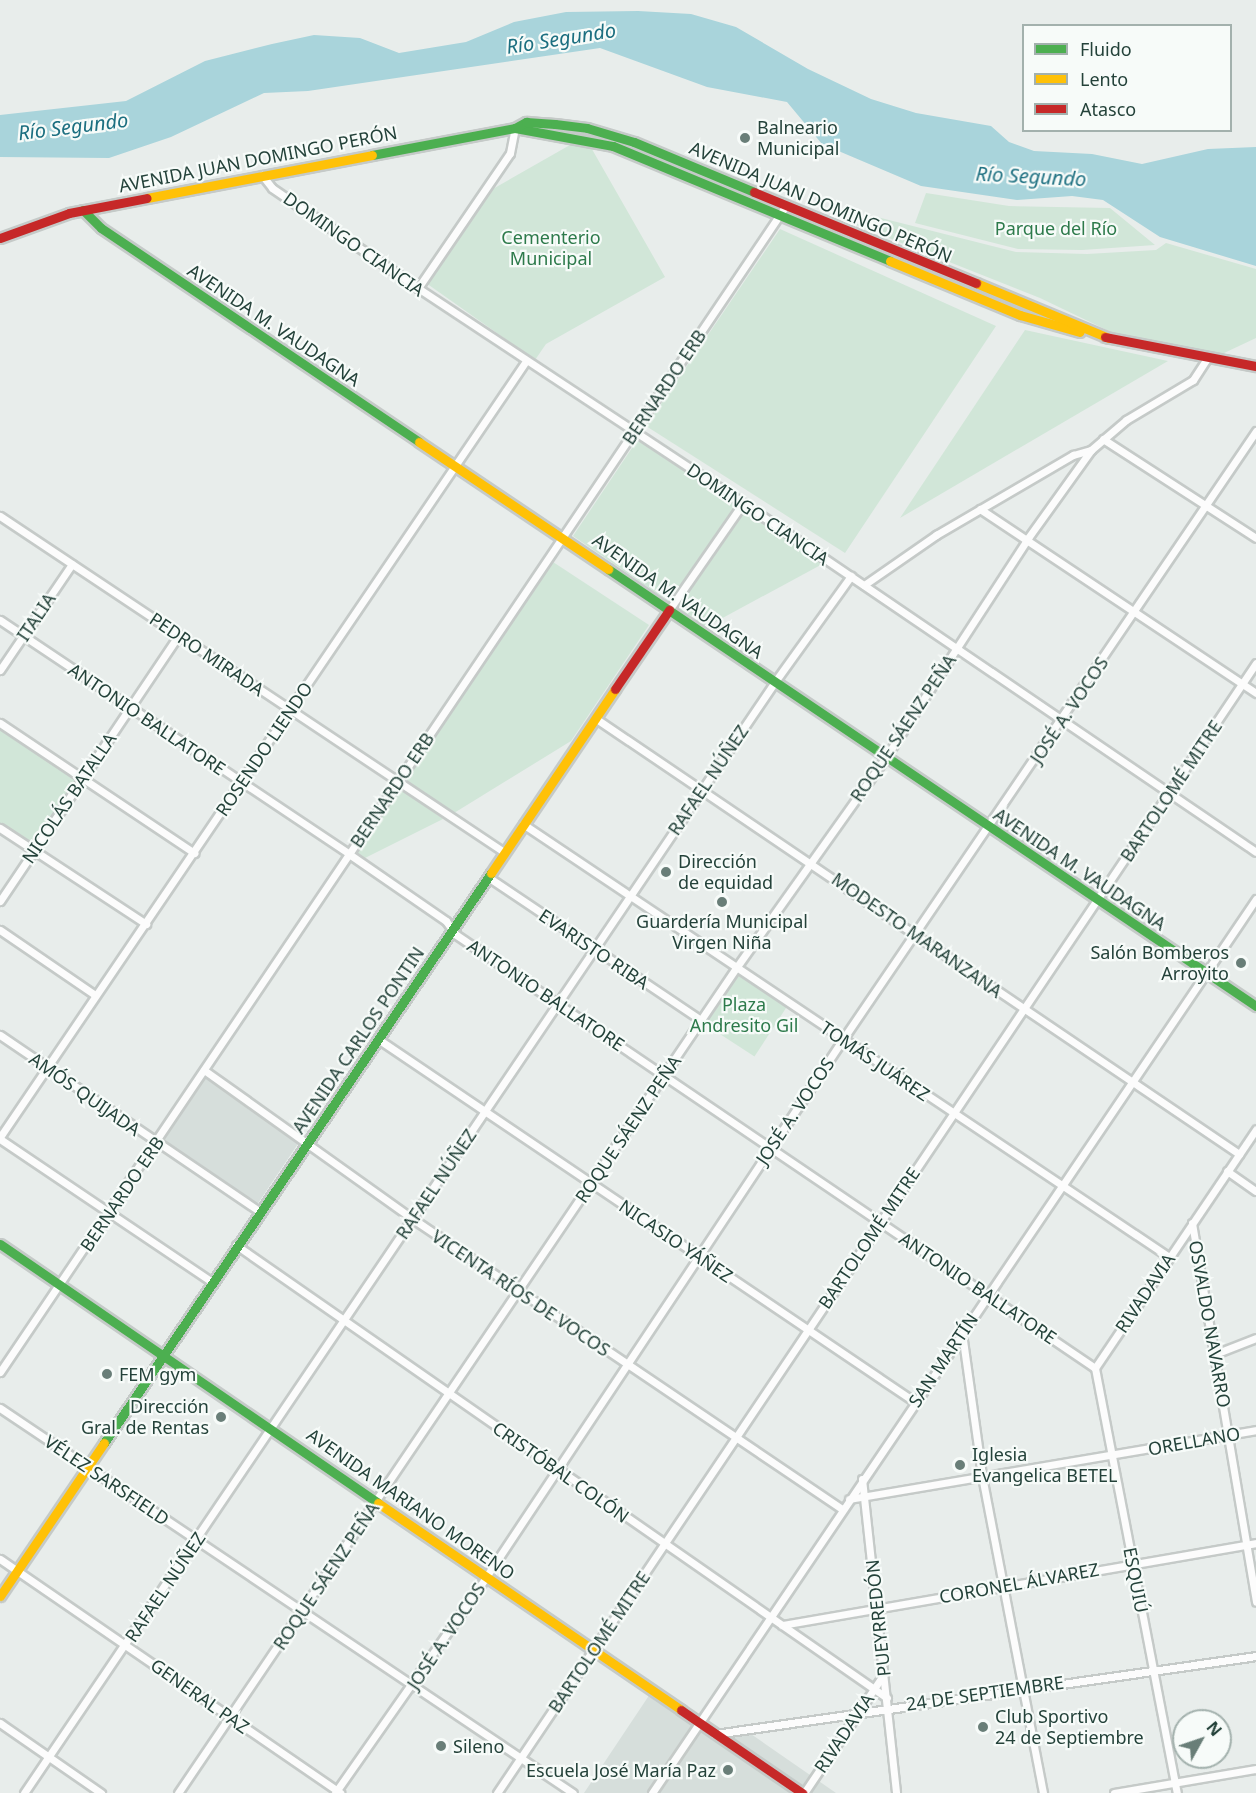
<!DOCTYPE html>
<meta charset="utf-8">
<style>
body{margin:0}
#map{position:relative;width:1256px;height:1793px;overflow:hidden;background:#e8edeb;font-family:"Noto Sans",sans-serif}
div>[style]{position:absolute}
.built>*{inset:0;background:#d6dedb;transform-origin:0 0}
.green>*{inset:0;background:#d1e6d8;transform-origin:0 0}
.water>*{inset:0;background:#a9d4db}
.roads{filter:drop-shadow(2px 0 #c5cac8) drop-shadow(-2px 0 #c5cac8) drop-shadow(0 2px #c5cac8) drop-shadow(0 -2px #c5cac8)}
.street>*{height:7px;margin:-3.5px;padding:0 3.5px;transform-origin:3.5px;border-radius:3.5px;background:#fcfcfc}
.fast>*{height:9px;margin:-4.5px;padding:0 4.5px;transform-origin:4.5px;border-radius:4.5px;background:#4caf50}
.slow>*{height:9px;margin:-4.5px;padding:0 4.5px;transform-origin:4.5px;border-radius:4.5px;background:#ffc107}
.jam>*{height:9px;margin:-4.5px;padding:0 4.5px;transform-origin:4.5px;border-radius:4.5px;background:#c62828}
.dots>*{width:16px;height:16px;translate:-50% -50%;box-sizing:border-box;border:3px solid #f7fbf9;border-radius:50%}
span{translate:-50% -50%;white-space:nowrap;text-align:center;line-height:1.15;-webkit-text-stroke:4.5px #f7fbf9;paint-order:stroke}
.poi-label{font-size:18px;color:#24423a}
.left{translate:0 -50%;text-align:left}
.right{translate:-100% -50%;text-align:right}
.street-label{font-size:18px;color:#24423a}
.park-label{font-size:18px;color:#2d7a4b}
.water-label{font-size:20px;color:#1c6f80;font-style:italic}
.legend{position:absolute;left:1022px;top:24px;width:210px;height:108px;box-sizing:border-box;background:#f7fbf9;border:2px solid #a3b1ad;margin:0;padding:8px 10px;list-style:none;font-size:18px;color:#24423a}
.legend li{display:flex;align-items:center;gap:12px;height:30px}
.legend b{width:30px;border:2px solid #a3b1ad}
.north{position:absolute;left:1172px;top:1709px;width:60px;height:60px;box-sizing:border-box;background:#f7fbf9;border:2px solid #a3b1ad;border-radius:50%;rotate:50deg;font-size:16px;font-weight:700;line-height:24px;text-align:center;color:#24423a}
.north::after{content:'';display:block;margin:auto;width:21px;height:27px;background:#697e78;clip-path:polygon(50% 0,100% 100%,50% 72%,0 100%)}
</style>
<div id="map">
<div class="built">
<div style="left:205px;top:1076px;width:115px;height:80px;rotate:34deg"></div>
<div style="clip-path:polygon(650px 1694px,712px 1738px,748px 1732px,836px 1793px,584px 1793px)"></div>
</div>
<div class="green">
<div style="clip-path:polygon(577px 141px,589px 144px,665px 277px,546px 344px,535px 360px,426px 283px,491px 190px)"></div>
<div style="clip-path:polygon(926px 193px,1009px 206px,1110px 208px,1155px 245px,1082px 250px,1018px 249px,915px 223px)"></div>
<div style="clip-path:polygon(873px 216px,1016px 252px,1087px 254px,1156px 250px,1166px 243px,1256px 269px,1256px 338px,1222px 354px,1113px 333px,1040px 298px,856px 225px)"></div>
<div style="clip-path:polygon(780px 229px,996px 326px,845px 553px,646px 426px)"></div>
<div style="clip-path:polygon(1025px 330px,1168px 361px,900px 518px)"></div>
<div style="clip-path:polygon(638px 439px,828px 561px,706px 627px,573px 536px)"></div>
<div style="clip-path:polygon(553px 562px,649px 625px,571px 741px,454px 813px,405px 780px)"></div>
<div style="clip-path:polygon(0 725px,79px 778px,33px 848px,0 826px)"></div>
<div style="clip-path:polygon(399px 788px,443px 819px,363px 859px,355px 853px)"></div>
<div style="left:736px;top:973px;width:61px;height:60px;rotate:33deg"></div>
</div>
<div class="water">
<div style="clip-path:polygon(638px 11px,691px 14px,736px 27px,808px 69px,871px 99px,916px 113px,991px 126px,1009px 142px,1034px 151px,1092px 154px,1142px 164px,1208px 149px,1256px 147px,1256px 266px,1160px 237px,1103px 200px,1072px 196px,1017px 200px,921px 186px,822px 144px,787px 102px,707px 87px,600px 48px,308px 91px,264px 93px,171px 137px,109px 158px,0 157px,0 115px,126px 101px,205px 61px,272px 44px,314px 35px,360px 38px,399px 53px,466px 42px,514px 22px,566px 12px)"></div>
</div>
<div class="roads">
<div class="street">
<div style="left:262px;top:175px;width:16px;rotate:52deg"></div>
<div style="left:272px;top:188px;width:177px;rotate:34.4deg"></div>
<div style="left:418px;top:288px;width:390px;rotate:33.5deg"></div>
<div style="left:743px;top:503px;width:620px;rotate:34.23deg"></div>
<div style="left:418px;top:288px;width:163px;rotate:-55.7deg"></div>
<div style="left:510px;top:153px;width:25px;rotate:-79deg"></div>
<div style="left:1103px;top:439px;width:182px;rotate:32.9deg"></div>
<div style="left:980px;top:509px;width:332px;rotate:33.7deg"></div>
<div style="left:0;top:516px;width:606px;rotate:33.69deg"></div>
<div style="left:864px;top:585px;width:88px;rotate:-34.8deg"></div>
<div style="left:936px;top:535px;width:159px;rotate:-30.3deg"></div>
<div style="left:1073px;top:455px;width:19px;rotate:-16deg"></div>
<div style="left:669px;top:610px;width:130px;rotate:-55.3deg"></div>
<div style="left:0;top:620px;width:420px;rotate:33.8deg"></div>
<div style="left:349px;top:854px;width:118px;rotate:34.6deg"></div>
<div style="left:446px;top:921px;width:16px;rotate:55deg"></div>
<div style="left:455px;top:934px;width:773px;rotate:34.14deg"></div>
<div style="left:0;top:670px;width:128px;rotate:-55.8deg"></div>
<div style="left:595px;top:718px;width:778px;rotate:34.1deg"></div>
<div style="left:0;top:723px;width:234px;rotate:33.8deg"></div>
<div style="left:523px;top:824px;width:778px;rotate:33.83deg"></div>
<div style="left:0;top:828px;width:175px;rotate:33.3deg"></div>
<div style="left:488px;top:877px;width:257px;rotate:33.9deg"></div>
<div style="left:0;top:901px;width:321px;rotate:-56.1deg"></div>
<div style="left:0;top:930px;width:115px;rotate:34.4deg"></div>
<div style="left:0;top:1035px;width:315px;rotate:34.2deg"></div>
<div style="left:378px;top:1039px;width:648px;rotate:34.06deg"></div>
<div style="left:204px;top:1070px;width:257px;rotate:35.5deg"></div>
<div style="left:413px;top:1219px;width:518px;rotate:34.06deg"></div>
<div style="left:0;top:1137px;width:937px;rotate:-55.87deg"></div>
<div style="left:0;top:1139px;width:256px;rotate:34deg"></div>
<div style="left:1227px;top:1171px;width:35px;rotate:35deg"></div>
<div style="left:1192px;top:1223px;width:384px;rotate:80.4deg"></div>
<div style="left:236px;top:1245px;width:793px;rotate:34.83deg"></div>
<div style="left:962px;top:1333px;width:144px;rotate:82deg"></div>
<div style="left:982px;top:1476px;width:323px;rotate:79.1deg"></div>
<div style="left:1215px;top:1354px;width:44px;rotate:-21.3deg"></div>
<div style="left:1095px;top:1368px;width:433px;rotate:79.1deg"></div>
<div style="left:1095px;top:1368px;width:288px;rotate:-56deg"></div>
<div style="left:0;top:1372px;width:1405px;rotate:-56.03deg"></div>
<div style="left:0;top:1408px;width:690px;rotate:33.9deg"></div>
<div style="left:862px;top:1479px;width:316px;rotate:83.8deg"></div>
<div style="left:849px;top:1499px;width:413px;rotate:-9.6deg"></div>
<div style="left:0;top:1559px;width:413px;rotate:34.5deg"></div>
<div style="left:782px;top:1625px;width:481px;rotate:-9.8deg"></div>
<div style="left:0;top:1723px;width:123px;rotate:34.7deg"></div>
<div style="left:715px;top:1734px;width:547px;rotate:-8.2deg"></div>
<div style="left:24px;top:1793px;width:1340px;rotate:-55.95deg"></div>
<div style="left:774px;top:683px;width:132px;rotate:-54.3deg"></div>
<div style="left:178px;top:1793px;width:996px;rotate:-55.93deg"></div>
<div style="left:736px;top:968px;width:259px;rotate:-54.6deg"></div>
<div style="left:886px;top:757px;width:261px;rotate:-57deg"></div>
<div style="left:1028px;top:538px;width:108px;rotate:-54.4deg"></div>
<div style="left:1091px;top:450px;width:46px;rotate:-40.6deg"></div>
<div style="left:1126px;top:420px;width:78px;rotate:-30.8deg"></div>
<div style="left:1193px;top:380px;width:27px;rotate:-57deg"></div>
<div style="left:335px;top:1793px;width:264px;rotate:-55deg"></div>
<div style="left:486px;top:1577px;width:646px;rotate:-56.43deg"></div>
<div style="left:843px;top:1039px;width:735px;rotate:-55.81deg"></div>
<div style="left:497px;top:1793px;width:1361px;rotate:-56.11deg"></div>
<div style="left:652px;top:1793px;width:1079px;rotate:-55.96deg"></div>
<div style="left:804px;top:1793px;width:143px;rotate:-56.1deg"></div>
<div style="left:1114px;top:1793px;width:144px;rotate:-9.6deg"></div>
</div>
<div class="fast">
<div style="left:515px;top:128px;width:100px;rotate:10.4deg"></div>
<div style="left:613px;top:146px;width:300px;rotate:22.5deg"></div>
<div style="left:372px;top:155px;width:146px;rotate:-10.7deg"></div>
<div style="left:515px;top:128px;width:13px;rotate:-29deg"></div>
<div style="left:526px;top:122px;width:29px;rotate:4deg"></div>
<div style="left:555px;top:124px;width:32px;rotate:7deg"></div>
<div style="left:587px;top:128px;width:49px;rotate:16.6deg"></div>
<div style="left:634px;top:142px;width:130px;rotate:22.6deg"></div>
<div style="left:83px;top:210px;width:25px;rotate:45deg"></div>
<div style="left:101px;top:228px;width:383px;rotate:33.9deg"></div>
<div style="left:608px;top:569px;width:782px;rotate:34deg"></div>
<div style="left:0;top:1244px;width:458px;rotate:34.4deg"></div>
<div style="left:104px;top:1443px;width:689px;rotate:-55.83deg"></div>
</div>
<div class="slow">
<div style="left:147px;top:198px;width:229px;rotate:-10.8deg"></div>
<div style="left:890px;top:261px;width:141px;rotate:22.6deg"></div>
<div style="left:1020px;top:315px;width:62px;rotate:15.8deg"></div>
<div style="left:976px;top:283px;width:144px;rotate:22.5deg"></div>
<div style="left:419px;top:442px;width:228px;rotate:33.9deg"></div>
<div style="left:491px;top:873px;width:222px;rotate:-56deg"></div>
<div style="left:378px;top:1503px;width:367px;rotate:34.3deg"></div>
<div style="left:0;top:1596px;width:185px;rotate:-55.8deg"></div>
</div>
<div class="jam">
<div style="left:754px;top:192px;width:240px;rotate:22.3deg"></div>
<div style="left:0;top:238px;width:73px;rotate:-19.9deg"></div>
<div style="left:69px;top:213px;width:79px;rotate:-10.9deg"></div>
<div style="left:1105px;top:337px;width:154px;rotate:10.9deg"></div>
<div style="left:615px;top:689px;width:96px;rotate:-55.6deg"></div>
<div style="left:681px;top:1710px;width:147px;rotate:34.4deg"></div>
</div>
</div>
<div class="dots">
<div style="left:745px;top:138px;background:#697e78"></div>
<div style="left:666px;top:872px;background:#697e78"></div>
<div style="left:722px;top:902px;background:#697e78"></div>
<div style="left:1241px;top:963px;background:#697e78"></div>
<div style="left:107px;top:1374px;background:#697e78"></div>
<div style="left:221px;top:1417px;background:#697e78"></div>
<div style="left:960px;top:1465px;background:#697e78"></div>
<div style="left:983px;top:1727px;background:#697e78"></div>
<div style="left:441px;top:1746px;background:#697e78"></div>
<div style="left:728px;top:1770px;background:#697e78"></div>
</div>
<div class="poi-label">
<span class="left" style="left:757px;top:138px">Balneario<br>Municipal</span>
<span class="left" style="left:678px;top:872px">Dirección<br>de equidad</span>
<span style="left:722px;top:932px">Guardería Municipal<br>Virgen Niña</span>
<span class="right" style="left:1229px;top:963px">Salón Bomberos<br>Arroyito</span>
<span class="left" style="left:119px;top:1374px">FEM gym</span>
<span class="right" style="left:209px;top:1417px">Dirección<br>Gral. de Rentas</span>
<span class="left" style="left:972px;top:1465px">Iglesia<br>Evangelica BETEL</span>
<span class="left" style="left:995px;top:1727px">Club Sportivo<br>24 de Septiembre</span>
<span class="left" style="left:453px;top:1746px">Sileno</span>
<span class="right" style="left:716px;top:1770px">Escuela José María Paz</span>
</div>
<div class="street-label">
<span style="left:258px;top:159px;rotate:-11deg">AVENIDA JUAN DOMINGO PERÓN</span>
<span style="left:821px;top:202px;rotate:23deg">AVENIDA JUAN DOMINGO PERÓN</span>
<span style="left:354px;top:244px;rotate:35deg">DOMINGO CIANCIA</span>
<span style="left:274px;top:325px;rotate:34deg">AVENIDA M. VAUDAGNA</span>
<span style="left:664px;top:387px;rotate:-56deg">BERNARDO ERB</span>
<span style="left:758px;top:514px;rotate:34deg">DOMINGO CIANCIA</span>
<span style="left:678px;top:596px;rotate:35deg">AVENIDA M. VAUDAGNA</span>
<span style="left:36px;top:617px;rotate:-56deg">ITALIA</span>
<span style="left:207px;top:654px;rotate:34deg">PEDRO MIRADA</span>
<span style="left:1069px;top:710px;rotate:-56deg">JOSÉ A. VOCOS</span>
<span style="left:147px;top:719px;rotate:34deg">ANTONIO BALLATORE</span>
<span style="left:903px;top:728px;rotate:-56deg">ROQUE SÁENZ PEÑA</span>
<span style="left:264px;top:749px;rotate:-56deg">ROSENDO LIENDO</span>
<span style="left:708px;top:780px;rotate:-56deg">RAFAEL NÚÑEZ</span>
<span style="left:392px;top:790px;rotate:-56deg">BERNARDO ERB</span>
<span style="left:1171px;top:791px;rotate:-56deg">BARTOLOMÉ MITRE</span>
<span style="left:69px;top:798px;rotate:-56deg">NICOLÁS BATALLA</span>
<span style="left:1080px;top:869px;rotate:34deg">AVENIDA M. VAUDAGNA</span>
<span style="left:917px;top:935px;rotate:35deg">MODESTO MARANZANA</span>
<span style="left:594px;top:949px;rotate:34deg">EVARISTO RIBA</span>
<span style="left:546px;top:995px;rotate:34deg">ANTONIO BALLATORE</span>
<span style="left:358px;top:1040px;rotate:-56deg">AVENIDA CARLOS PONTIN</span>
<span style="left:875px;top:1061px;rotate:34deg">TOMÁS JUÁREZ</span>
<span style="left:85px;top:1094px;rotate:35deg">AMÓS QUIJADA</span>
<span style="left:795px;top:1111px;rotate:-56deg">JOSÉ A. VOCOS</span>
<span style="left:628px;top:1129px;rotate:-56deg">ROQUE SÁENZ PEÑA</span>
<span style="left:436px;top:1184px;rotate:-56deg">RAFAEL NÚÑEZ</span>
<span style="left:122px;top:1194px;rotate:-56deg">BERNARDO ERB</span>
<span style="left:869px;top:1238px;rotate:-56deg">BARTOLOMÉ MITRE</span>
<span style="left:676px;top:1241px;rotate:34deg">NICASIO YÁÑEZ</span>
<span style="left:978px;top:1288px;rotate:34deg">ANTONIO BALLATORE</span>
<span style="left:521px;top:1293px;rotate:34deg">VICENTA RÍOS DE VOCOS</span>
<span style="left:1145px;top:1293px;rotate:-56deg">RIVADAVIA</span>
<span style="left:1210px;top:1324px;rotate:80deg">OSVALDO NAVARRO</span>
<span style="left:943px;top:1360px;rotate:-56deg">SAN MARTÍN</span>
<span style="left:1194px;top:1441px;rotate:-10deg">ORELLANO</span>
<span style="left:561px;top:1472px;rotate:35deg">CRISTÓBAL COLÓN</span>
<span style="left:107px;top:1480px;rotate:34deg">VÉLEZ SARSFIELD</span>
<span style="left:411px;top:1504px;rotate:35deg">AVENIDA MARIANO MORENO</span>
<span style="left:326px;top:1576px;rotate:-56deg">ROQUE SÁENZ PEÑA</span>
<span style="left:1136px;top:1580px;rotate:79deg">ESQUIÚ</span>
<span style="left:1019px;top:1583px;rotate:-10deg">CORONEL ÁLVAREZ</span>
<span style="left:165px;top:1587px;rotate:-56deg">RAFAEL NÚÑEZ</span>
<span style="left:878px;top:1618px;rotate:-96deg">PUEYRREDÓN</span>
<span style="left:446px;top:1636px;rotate:-56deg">JOSÉ A. VOCOS</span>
<span style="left:599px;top:1642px;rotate:-56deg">BARTOLOMÉ MITRE</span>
<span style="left:985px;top:1693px;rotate:-8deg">24 DE SEPTIEMBRE</span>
<span style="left:200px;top:1696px;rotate:35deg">GENERAL PAZ</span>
<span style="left:844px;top:1733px;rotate:-56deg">RIVADAVIA</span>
</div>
<div class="park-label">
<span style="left:1056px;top:228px">Parque del Río</span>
<span style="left:551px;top:248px">Cementerio<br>Municipal</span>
<span style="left:744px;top:1015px">Plaza<br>Andresito Gil</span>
</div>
<div class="water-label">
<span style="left:561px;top:38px;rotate:-9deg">Río Segundo</span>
<span style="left:73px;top:126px;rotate:-7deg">Río Segundo</span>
<span style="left:1031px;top:176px;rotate:3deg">Río Segundo</span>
</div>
<ul class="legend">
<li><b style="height:8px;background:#4caf50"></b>Fluido</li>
<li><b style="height:8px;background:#ffc107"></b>Lento</li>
<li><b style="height:8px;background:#c62828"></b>Atasco</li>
</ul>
<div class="north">N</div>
</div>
